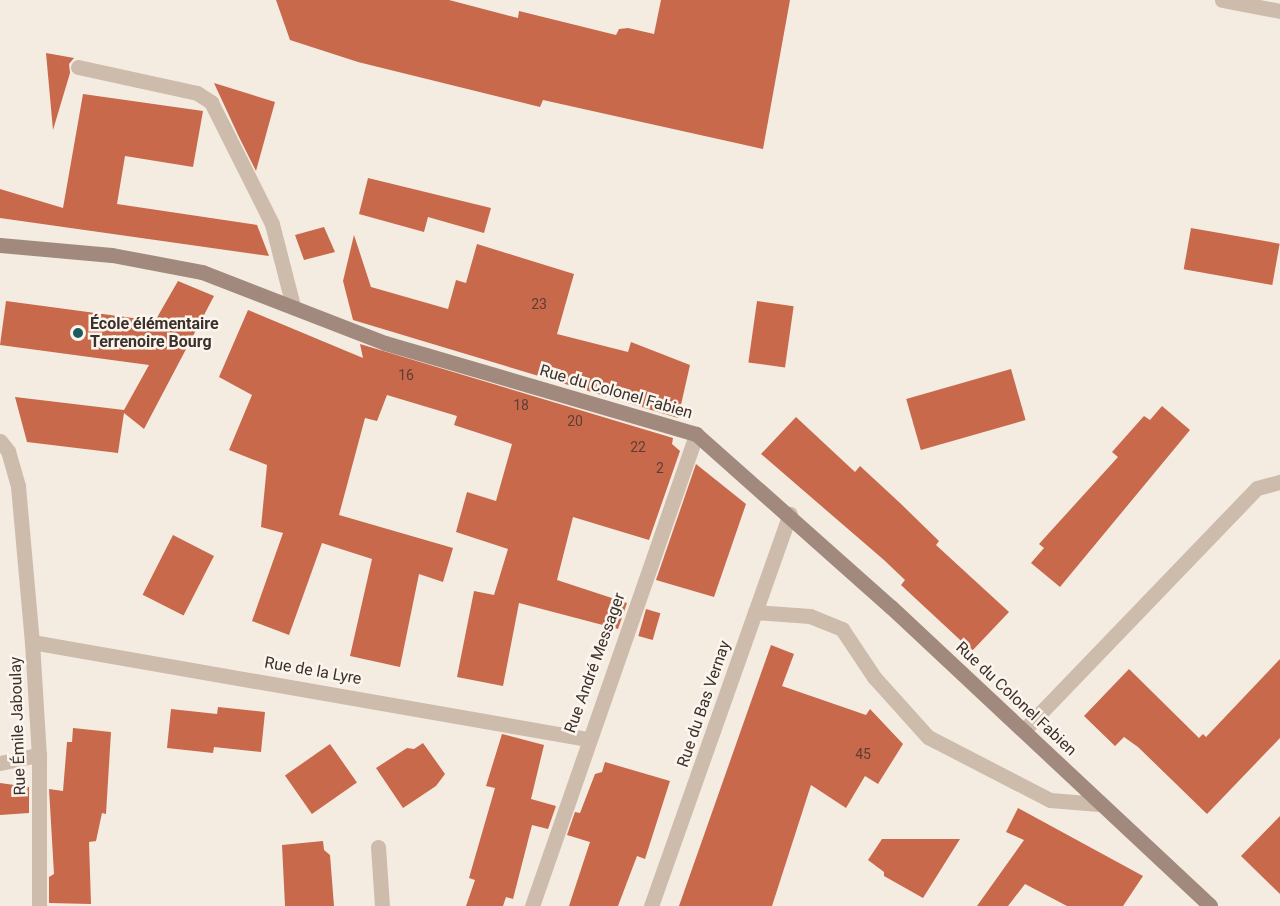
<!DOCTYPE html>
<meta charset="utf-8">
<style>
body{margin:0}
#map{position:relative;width:1280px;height:906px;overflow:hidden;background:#f4ebe1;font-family:Roboto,sans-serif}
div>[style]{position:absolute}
.building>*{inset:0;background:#c8694b;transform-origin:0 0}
.minor>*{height:15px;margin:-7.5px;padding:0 7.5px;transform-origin:7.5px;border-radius:7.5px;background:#cdbbac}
.secondary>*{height:15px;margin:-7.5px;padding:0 7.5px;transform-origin:7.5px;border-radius:7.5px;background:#a18a7d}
.dots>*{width:16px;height:16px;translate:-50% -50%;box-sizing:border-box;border:3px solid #fbf5ee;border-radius:50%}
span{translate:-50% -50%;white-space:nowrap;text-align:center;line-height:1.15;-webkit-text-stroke:5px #fbf5ee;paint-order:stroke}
.number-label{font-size:14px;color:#5e3e33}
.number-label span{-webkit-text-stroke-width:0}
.poi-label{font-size:16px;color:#3b302b;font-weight:700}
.left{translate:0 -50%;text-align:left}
.street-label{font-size:16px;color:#3b302b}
</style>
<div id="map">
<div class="building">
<div style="clip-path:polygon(276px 0,449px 0,518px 18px,519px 11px,616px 35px,619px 29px,628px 28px,654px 34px,661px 0,790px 0,763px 149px,543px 100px,540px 107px,358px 62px,290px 40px)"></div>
<div style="clip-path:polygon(46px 53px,74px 58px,69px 64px,70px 73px,53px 130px)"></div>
<div style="clip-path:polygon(214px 83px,275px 102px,256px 171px,239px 137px)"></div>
<div style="clip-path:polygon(83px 94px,203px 111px,193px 167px,125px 156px,117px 204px,257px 225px,269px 256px,0 218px,0 189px,63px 208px)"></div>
<div style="clip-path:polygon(368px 178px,491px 208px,484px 233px,428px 217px,424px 232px,359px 214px)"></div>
<div style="clip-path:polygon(324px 227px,335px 252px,304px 260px,295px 235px)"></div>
<div style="left:1191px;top:228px;width:90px;height:42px;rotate:10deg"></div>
<div style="clip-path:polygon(354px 235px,371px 287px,448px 309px,456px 280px,466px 283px,477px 244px,574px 274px,557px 334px,628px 352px,631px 342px,690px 365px,678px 418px,353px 320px,343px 281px)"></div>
<div style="clip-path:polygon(178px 281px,214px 296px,144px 429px,124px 413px,118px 453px,27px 442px,15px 397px,124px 410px,149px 365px,0 345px,6px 301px,155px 321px)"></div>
<div style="left:757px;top:301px;width:37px;height:62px;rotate:8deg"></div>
<div style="clip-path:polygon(248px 310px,363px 358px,360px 344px,673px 438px,672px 444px,680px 451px,649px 540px,573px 517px,557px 580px,627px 603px,618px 629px,519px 603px,503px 686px,457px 677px,474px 591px,494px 595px,508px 549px,456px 532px,467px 492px,496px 501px,512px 444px,454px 425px,457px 416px,387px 395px,377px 421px,365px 418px,339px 515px,453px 548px,443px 582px,419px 574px,400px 667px,350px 656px,372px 559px,322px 543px,289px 635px,252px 621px,283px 533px,261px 527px,267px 465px,229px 450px,252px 395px,219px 377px)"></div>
<div style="left:1011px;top:369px;width:53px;height:109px;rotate:74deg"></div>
<div style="clip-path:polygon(1162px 406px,1190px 430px,1060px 587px,1031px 563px,1044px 548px,1039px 544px,1118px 457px,1112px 452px,1144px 416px,1150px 420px)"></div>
<div style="clip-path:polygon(796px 417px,855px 472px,860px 466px,900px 503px,939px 541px,936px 545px,1009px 612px,972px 651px,901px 585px,905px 580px,884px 560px,761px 454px)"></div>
<div style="clip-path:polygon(696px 464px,746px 504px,714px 597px,656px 580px)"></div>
<div style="left:173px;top:535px;width:46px;height:67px;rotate:27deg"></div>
<div style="left:646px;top:609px;width:15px;height:28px;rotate:16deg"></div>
<div style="clip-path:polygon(771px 645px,794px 654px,782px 686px,866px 715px,870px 709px,903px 744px,878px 784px,865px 776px,846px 808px,811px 785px,772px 906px,679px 906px)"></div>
<div style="clip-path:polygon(1280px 659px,1280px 738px,1207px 814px,1138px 747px,1124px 737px,1115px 746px,1084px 716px,1129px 669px,1199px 738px,1203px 734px,1206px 737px)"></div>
<div style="clip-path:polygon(218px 707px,265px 712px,261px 752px,214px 747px,213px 753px,167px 748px,171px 709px,217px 714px)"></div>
<div style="clip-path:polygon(73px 728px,111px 732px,106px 814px,102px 813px,96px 841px,89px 842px,91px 904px,49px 903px,49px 877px,54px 874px,49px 789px,63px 791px,67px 742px,72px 742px)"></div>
<div style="clip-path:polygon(502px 734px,544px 745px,531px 799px,556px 806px,548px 829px,532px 825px,513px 899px,506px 897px,503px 906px,466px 906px,475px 880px,469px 878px,495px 788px,486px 786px)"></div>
<div style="clip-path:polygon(423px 743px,445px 774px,436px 786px,403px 808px,376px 768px,407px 748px,414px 749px)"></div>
<div style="left:330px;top:744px;width:47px;height:55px;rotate:55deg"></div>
<div style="clip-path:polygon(605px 762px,670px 781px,645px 859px,637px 856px,618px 906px,569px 906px,590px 842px,567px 835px,575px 812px,580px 813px,595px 774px,602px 772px)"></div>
<div style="clip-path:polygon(0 783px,29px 787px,29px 813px,0 815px)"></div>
<div style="clip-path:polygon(1018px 808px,1143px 876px,1123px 906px,1067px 906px,1025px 884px,1008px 906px,977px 906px,1024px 840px,1006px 832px)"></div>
<div style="clip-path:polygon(1280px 816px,1280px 894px,1241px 856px)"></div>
<div style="clip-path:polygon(882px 839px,960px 839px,923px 898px,884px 876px,884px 872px,868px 860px)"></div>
<div style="clip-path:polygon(323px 841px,324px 850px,330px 855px,334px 906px,285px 906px,282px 845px)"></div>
</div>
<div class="minor">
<div style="left:1222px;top:0;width:59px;rotate:10.7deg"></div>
<div style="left:78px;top:67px;width:122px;rotate:12.3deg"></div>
<div style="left:197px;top:93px;width:17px;rotate:33deg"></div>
<div style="left:211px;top:102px;width:136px;rotate:63.4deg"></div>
<div style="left:272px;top:224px;width:85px;rotate:75.6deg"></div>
<div style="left:0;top:441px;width:13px;rotate:51deg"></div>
<div style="left:8px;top:451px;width:36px;rotate:74deg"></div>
<div style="left:18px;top:486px;width:157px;rotate:84.9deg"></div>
<div style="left:32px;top:642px;width:113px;rotate:86.5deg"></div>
<div style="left:39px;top:755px;width:151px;rotate:90deg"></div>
<div style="left:755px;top:612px;width:55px;rotate:4.2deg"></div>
<div style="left:810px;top:616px;width:35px;rotate:22deg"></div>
<div style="left:842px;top:629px;width:58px;rotate:56.3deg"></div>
<div style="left:874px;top:677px;width:81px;rotate:48deg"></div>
<div style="left:928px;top:737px;width:137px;rotate:27.3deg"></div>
<div style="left:1050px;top:800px;width:49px;rotate:4.7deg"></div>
<div style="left:32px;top:642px;width:563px;rotate:9.91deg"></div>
<div style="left:1024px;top:730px;width:336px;rotate:-46.1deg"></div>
<div style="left:1257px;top:488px;width:24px;rotate:-15deg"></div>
<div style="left:0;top:763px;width:40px;rotate:-12deg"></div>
<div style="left:378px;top:847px;width:59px;rotate:86.1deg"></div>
<div style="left:532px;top:906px;width:500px;rotate:-70.8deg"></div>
<div style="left:651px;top:906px;width:416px;rotate:-70.5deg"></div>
</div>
<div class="secondary">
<div style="left:0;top:245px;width:112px;rotate:5.1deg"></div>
<div style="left:112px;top:255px;width:92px;rotate:10.7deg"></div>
<div style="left:202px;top:272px;width:196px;rotate:21.2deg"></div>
<div style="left:385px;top:343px;width:324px;rotate:16.3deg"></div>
<div style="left:696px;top:434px;width:261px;rotate:41.6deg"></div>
<div style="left:891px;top:607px;width:437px;rotate:43.1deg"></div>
</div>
<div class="dots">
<div style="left:78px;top:333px;background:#1f5a5e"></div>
</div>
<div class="number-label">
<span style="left:539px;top:304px">23</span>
<span style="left:406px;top:375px">16</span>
<span style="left:521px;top:405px">18</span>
<span style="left:575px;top:421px">20</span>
<span style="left:638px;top:447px">22</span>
<span style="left:660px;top:468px">2</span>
<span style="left:863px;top:754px">45</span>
</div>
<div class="poi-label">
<span class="left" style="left:90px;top:333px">École élémentaire<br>Terrenoire Bourg</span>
</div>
<div class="street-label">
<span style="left:616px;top:392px;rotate:16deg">Rue du Colonel Fabien</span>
<span style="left:595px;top:663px;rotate:-70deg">Rue André Messager</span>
<span style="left:313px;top:671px;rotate:10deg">Rue de la Lyre</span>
<span style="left:1016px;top:699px;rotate:43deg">Rue du Colonel Fabien</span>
<span style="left:704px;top:704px;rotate:-71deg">Rue du Bas Vernay</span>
<span style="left:18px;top:726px;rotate:-92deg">Rue Émile Jaboulay</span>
</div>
</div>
